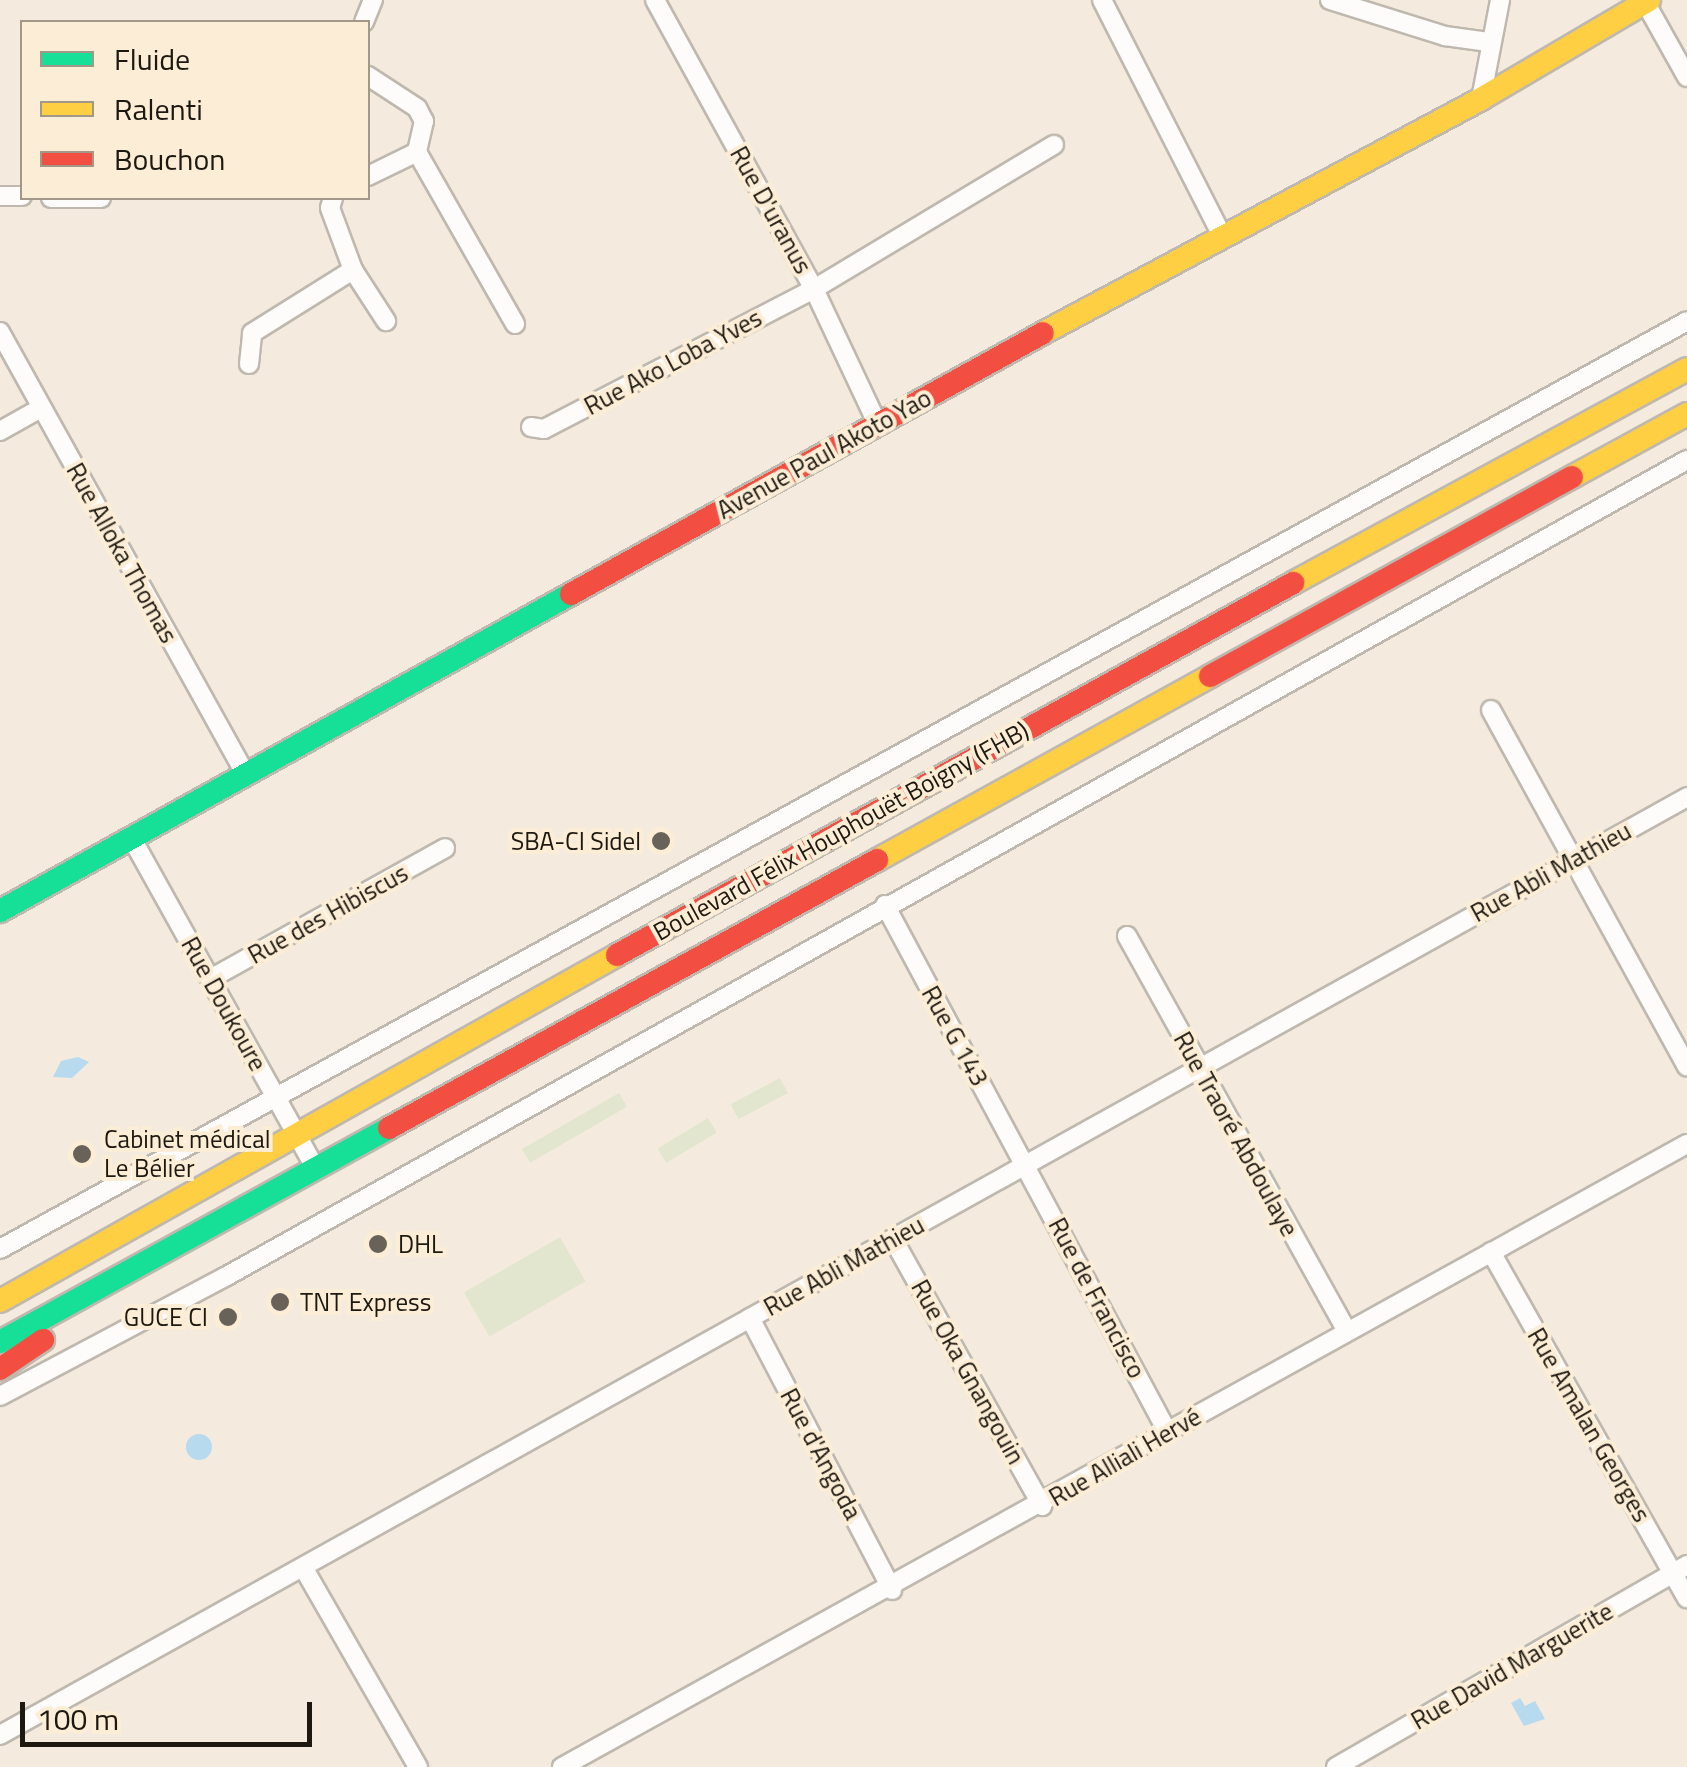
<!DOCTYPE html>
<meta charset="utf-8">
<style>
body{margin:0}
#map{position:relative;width:1687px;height:1767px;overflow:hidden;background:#f4ebde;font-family:"Titillium Web",sans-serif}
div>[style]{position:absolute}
.green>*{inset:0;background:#e3e6ce;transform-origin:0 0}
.water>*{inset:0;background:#b7daee}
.round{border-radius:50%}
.roads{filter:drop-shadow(2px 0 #bfb8ae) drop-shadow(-2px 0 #bfb8ae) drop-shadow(0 2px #bfb8ae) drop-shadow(0 -2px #bfb8ae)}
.street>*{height:18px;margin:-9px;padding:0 9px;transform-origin:9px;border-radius:9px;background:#fdfcfa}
.fast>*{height:22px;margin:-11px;padding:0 11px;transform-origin:11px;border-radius:11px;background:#16e098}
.slow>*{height:22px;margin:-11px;padding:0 11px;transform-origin:11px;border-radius:11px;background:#ffcf43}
.jam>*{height:22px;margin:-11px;padding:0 11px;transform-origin:11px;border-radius:11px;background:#f24e42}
.dots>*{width:28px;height:28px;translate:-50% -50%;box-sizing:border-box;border:5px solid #fcedd6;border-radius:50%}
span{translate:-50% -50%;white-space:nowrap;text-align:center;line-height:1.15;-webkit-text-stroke:8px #fcedd6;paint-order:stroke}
.street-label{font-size:25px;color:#1d1810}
.poi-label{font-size:25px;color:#1d1810}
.right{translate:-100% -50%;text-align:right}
.left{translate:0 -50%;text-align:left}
.legend{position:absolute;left:20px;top:20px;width:350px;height:180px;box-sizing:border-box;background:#fcedd6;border:2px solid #a39887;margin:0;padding:12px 18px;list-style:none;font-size:30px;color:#1d1810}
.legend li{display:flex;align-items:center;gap:20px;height:50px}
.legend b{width:50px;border:2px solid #a39887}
.scale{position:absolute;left:20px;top:1702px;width:292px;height:45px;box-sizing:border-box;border:5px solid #1d1810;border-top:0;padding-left:12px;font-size:30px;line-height:35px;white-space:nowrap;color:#1d1810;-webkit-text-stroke:8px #fcedd6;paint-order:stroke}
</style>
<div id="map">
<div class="green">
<div style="left:780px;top:1078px;width:17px;height:56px;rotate:62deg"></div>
<div style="left:619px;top:1093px;width:16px;height:112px;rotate:60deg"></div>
<div style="left:708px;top:1118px;width:17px;height:59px;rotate:59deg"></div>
<div style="left:560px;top:1237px;width:51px;height:111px;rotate:60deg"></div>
</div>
<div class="water">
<div style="clip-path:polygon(78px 1057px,89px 1062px,72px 1078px,53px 1077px,61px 1061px)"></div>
<div class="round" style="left:186px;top:1434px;width:26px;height:26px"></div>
<div style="clip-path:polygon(1520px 1698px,1525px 1706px,1535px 1701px,1545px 1719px,1524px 1726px,1511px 1703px)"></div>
</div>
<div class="roads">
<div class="street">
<div style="left:655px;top:0;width:330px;rotate:61.2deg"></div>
<div style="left:814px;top:289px;width:150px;rotate:64.8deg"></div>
<div style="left:1102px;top:0;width:263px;rotate:63deg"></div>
<div style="left:1330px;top:0;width:121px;rotate:17.4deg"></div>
<div style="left:1445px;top:36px;width:44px;rotate:7.8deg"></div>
<div style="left:1645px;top:2px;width:86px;rotate:60.8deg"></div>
<div style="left:364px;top:22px;width:24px;rotate:-68deg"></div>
<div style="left:368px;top:76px;width:59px;rotate:33.1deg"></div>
<div style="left:417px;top:108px;width:15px;rotate:62deg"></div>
<div style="left:424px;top:121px;width:32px;rotate:103deg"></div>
<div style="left:417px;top:152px;width:198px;rotate:60.3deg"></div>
<div style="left:1481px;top:99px;width:101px;rotate:-79.1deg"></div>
<div style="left:368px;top:176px;width:55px;rotate:-26.1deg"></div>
<div style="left:0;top:196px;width:22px"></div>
<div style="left:51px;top:198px;width:50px"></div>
<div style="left:333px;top:198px;width:10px;rotate:107deg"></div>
<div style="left:330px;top:208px;width:66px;rotate:69.6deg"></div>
<div style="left:353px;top:270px;width:61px;rotate:57.1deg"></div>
<div style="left:0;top:332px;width:504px;rotate:60.95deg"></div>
<div style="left:249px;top:364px;width:31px;rotate:-84deg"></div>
<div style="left:252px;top:333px;width:119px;rotate:-32deg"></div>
<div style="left:531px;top:427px;width:13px;rotate:9deg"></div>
<div style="left:544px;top:429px;width:304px;rotate:-27.4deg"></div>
<div style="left:814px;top:289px;width:280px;rotate:-31deg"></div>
<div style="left:0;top:431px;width:47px;rotate:-29.3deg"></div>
<div style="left:1491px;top:710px;width:407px;rotate:61.2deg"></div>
<div style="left:131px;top:837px;width:381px;rotate:60.9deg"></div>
<div style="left:885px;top:905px;width:597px;rotate:61.8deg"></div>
<div style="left:1127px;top:936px;width:451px;rotate:60.9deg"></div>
<div style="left:210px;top:979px;width:269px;rotate:-29.1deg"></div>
<div style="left:893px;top:1239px;width:306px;rotate:60.8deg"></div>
<div style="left:0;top:1249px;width:1925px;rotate:-28.81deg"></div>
<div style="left:1491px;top:1252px;width:398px;rotate:60.5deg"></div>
<div style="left:750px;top:1318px;width:307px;rotate:62.4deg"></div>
<div style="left:0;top:1396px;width:255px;rotate:-27.9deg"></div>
<div style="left:225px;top:1277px;width:1675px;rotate:-29.2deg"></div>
<div style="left:303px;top:1567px;width:231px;rotate:60.1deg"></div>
<div style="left:0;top:1735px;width:1930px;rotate:-29.07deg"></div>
<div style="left:562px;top:1767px;width:1286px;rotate:-28.98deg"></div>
<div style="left:1336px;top:1767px;width:405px;rotate:-29.9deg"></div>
</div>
<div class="fast">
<div style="left:0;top:911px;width:653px;rotate:-29.04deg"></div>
<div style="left:0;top:1342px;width:444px;rotate:-28.8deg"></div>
</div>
<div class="slow">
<div style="left:1043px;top:333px;width:497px;rotate:-28.1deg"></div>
<div style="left:1481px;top:99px;width:195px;rotate:-30.5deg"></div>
<div style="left:1572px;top:477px;width:131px;rotate:-28.7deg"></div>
<div style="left:1293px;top:583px;width:448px;rotate:-28.5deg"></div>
<div style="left:877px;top:860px;width:380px;rotate:-28.9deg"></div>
<div style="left:0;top:1301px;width:707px;rotate:-29.28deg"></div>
</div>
<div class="jam">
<div style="left:571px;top:594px;width:539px;rotate:-28.94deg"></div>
<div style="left:1210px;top:676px;width:413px;rotate:-28.8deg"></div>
<div style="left:617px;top:955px;width:772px;rotate:-28.82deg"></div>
<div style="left:389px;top:1128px;width:557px;rotate:-28.77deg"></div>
<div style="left:0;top:1369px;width:52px;rotate:-34deg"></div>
</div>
</div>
<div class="dots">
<div style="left:661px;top:841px;background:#686258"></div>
<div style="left:82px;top:1154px;background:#686258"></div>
<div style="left:378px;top:1244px;background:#686258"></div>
<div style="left:280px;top:1302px;background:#686258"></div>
<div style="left:228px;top:1317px;background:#686258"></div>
</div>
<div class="street-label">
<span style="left:771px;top:210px;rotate:61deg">Rue D'uranus</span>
<span style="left:673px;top:362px;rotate:-28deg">Rue Ako Loba Yves</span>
<span style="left:824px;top:454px;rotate:-29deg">Avenue Paul Akoto Yao</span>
<span style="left:122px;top:553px;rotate:61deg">Rue Alloka Thomas</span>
<span style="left:841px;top:831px;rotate:-29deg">Boulevard Félix Houphouët Boigny (FHB)</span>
<span style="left:1551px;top:872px;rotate:-29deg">Rue Abli Mathieu</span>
<span style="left:328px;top:914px;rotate:-29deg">Rue des Hibiscus</span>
<span style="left:224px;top:1004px;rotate:61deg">Rue Doukoure</span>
<span style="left:955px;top:1036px;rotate:61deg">Rue G 143</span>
<span style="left:1236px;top:1134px;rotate:61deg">Rue Traoré Abdoulaye</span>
<span style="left:844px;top:1266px;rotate:-29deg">Rue Abli Mathieu</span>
<span style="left:1097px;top:1298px;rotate:62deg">Rue de Francisco</span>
<span style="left:968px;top:1372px;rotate:61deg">Rue Oka Gnangouin</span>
<span style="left:1589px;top:1425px;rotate:60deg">Rue Amalan Georges</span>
<span style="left:821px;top:1454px;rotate:62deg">Rue d'Angoda</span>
<span style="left:1125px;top:1457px;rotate:-30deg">Rue Alliali Hervé</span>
<span style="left:1512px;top:1666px;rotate:-30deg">Rue David Marguerite</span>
</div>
<div class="poi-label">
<span class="right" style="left:641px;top:841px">SBA-CI Sidel</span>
<span class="left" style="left:104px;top:1154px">Cabinet médical<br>Le Bélier</span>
<span class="left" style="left:398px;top:1244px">DHL</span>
<span class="left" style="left:300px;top:1302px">TNT Express</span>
<span class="right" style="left:208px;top:1317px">GUCE CI</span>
</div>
<ul class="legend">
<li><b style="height:12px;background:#16e098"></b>Fluide</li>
<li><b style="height:12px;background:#ffcf43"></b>Ralenti</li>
<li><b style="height:12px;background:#f24e42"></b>Bouchon</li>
</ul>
<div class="scale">100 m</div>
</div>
